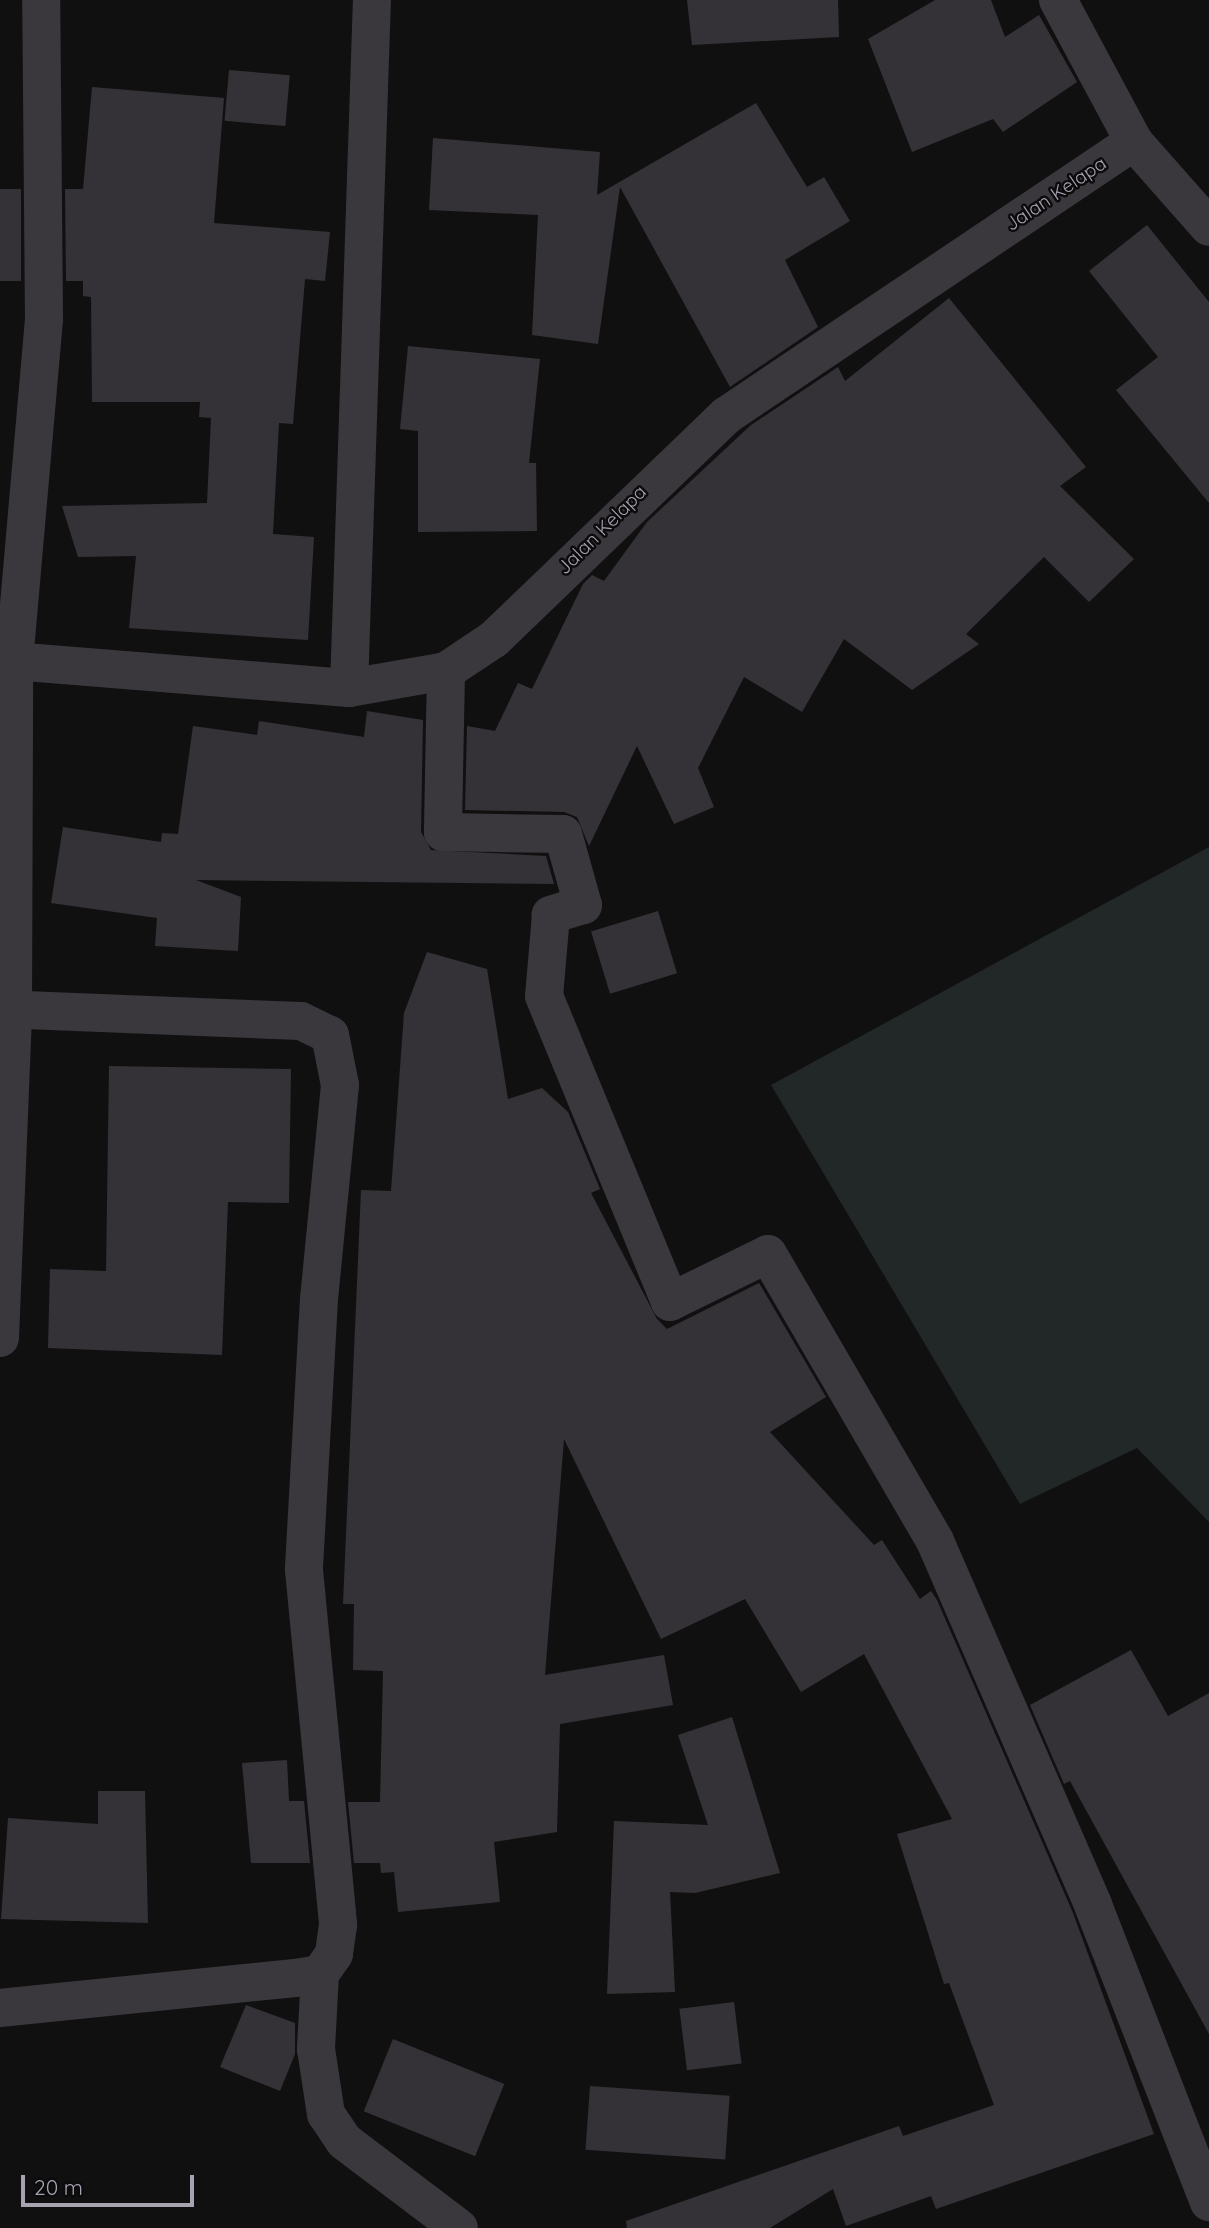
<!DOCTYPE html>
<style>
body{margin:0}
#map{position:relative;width:1209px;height:2228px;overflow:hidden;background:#111011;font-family:Quicksand,sans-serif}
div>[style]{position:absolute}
.green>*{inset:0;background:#212827}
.building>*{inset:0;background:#343236;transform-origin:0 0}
.minor>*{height:38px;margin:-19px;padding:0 19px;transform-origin:19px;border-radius:19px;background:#3b383d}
span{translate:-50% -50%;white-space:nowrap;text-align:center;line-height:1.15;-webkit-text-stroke:5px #0c0b0c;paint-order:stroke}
.street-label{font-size:19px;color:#a8a2b1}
.scale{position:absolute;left:21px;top:2175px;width:173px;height:32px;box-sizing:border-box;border:4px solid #a8a2b1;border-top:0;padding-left:9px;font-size:21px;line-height:24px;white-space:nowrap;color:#a8a2b1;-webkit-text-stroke:5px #0c0b0c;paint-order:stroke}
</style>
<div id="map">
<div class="green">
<div style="clip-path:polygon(1209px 847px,1209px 1522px,1137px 1448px,1020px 1504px,771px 1085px)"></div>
</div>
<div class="building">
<div style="clip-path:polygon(687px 0,838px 0,839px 37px,692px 45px)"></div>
<div style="clip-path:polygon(935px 0,991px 0,1005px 37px,1039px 15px,1077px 82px,1003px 132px,993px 119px,912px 152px,868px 39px)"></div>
<div style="left:229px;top:70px;width:61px;height:51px;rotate:5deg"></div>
<div style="clip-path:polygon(92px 87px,224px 98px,214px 223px,330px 232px,325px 281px,305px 279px,293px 424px,279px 423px,273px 534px,314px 537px,308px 640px,129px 628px,136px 556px,78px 557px,62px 506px,207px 503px,211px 418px,199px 417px,200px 402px,92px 402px,91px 297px,83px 296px,83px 281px,66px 281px,65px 189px,83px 189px)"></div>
<div style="clip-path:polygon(756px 103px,807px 187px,824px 177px,850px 221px,785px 260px,818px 327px,730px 387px,620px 187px,598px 344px,532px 335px,538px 215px,429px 210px,433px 138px,600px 152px,597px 195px)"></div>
<div style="left:0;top:189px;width:21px;height:92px"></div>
<div style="clip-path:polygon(1147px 225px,1209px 302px,1209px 503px,1116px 390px,1158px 357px,1089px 271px)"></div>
<div style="clip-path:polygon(949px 298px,1086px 467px,1060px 486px,1134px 559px,1089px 602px,1044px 557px,966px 634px,979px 644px,912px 690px,844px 639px,802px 712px,744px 677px,698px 768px,714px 807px,674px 824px,637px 746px,589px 846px,577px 817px,564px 812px,465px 810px,467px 726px,495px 731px,518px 683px,532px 689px,583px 584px,592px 575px,604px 581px,647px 522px,751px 425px,838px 367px,845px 381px)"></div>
<div style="clip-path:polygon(408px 346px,540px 359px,529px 463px,536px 463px,537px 531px,418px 532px,418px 431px,400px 429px)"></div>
<div style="clip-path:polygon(367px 711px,423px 720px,421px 832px,431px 850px,546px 856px,554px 884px,196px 880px,241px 897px,238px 951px,155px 946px,157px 918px,51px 903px,63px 827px,161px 842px,162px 833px,178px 834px,193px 726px,257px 735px,259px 721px,364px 737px)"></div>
<div style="left:658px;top:911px;width:65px;height:70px;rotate:73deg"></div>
<div style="clip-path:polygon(427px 952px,487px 969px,508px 1099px,542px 1088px,568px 1112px,600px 1189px,591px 1193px,657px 1319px,667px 1329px,759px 1283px,826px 1397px,770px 1432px,874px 1545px,882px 1540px,920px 1599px,931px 1591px,937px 1600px,1073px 1913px,1154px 2134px,936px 2209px,931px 2196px,846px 2226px,833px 2189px,770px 2228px,627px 2228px,626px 2221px,899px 2126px,903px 2136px,994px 2105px,949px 1983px,944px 1984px,897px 1834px,952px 1819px,864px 1654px,801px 1692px,745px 1599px,661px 1639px,564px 1439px,545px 1675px,664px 1655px,673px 1705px,560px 1724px,557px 1832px,494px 1842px,500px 1902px,398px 1912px,394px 1872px,381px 1873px,380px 1863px,354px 1863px,348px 1802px,380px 1802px,383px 1671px,353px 1670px,354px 1604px,343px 1604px,361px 1190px,391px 1191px,404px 1013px)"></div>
<div style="clip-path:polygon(109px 1066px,291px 1069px,289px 1203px,228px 1202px,222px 1355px,48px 1348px,50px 1269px,106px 1271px)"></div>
<div style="clip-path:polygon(1131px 1650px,1168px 1716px,1209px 1693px,1209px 2034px,1070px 1781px,1064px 1784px,1030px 1705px)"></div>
<div style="clip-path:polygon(732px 1717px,780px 1873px,695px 1893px,670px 1892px,675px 1992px,607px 1994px,614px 1821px,708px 1825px,678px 1735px)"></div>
<div style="clip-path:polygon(287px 1760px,289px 1801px,304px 1801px,310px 1863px,251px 1863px,242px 1763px)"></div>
<div style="clip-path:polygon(98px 1791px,145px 1791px,148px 1923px,1px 1919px,8px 1818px,98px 1824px)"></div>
<div style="left:734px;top:2002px;width:62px;height:55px;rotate:83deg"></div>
<div style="clip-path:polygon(246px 2005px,295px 2023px,295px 2054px,280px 2091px,220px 2067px)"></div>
<div style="left:393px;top:2039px;width:120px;height:78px;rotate:22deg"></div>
<div style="left:590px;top:2086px;width:140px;height:64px;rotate:4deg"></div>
</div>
<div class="minor">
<div style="left:1058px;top:0;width:161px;rotate:61.8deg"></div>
<div style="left:1134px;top:142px;width:113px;rotate:48.6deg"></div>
<div style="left:0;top:660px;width:350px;rotate:4.6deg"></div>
<div style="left:349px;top:688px;width:98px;rotate:-9.9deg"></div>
<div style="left:446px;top:671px;width:58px;rotate:-33.7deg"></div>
<div style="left:494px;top:639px;width:323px;rotate:-43.9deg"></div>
<div style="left:727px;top:415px;width:490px;rotate:-33.9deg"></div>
<div style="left:446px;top:671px;width:161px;rotate:91.1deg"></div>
<div style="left:443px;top:832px;width:120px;rotate:1deg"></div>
<div style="left:563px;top:834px;width:74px;rotate:74.3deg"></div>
<div style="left:583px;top:905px;width:34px;rotate:163deg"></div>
<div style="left:551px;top:915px;width:81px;rotate:94.9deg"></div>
<div style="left:544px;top:996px;width:331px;rotate:67.6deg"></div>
<div style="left:670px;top:1302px;width:109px;rotate:-26.1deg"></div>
<div style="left:768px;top:1254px;width:332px;rotate:59.8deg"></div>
<div style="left:935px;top:1541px;width:397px;rotate:66.5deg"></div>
<div style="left:1093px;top:1905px;width:319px;rotate:68.7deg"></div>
<div style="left:349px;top:688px;width:688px;rotate:-88.09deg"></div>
<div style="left:0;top:1009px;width:301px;rotate:2.3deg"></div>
<div style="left:301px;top:1021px;width:32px;rotate:26deg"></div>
<div style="left:330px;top:1035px;width:51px;rotate:78.7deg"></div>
<div style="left:340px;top:1085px;width:215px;rotate:95.6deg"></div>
<div style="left:319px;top:1299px;width:271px;rotate:93.2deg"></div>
<div style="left:304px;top:1570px;width:357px;rotate:84.5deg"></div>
<div style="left:338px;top:1925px;width:29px;rotate:98deg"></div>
<div style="left:334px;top:1954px;width:24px;rotate:125deg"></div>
<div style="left:320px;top:1974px;width:25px;rotate:171deg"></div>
<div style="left:295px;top:1978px;width:297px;rotate:174.2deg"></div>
<div style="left:0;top:1338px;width:329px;rotate:-87.7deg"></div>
<div style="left:13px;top:1009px;width:347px;rotate:-89.8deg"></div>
<div style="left:14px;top:662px;width:344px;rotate:-85deg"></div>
<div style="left:44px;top:319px;width:319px;rotate:-90.5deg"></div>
<div style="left:320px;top:1974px;width:75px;rotate:93.1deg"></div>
<div style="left:316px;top:2049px;width:66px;rotate:81.3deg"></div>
<div style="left:326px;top:2114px;width:32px;rotate:56deg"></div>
<div style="left:344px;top:2141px;width:144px;rotate:37.1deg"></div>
</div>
<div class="street-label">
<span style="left:1056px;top:194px;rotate:-34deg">Jalan Kelapa</span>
<span style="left:602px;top:530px;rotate:-45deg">Jalan Kelapa</span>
</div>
<div class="scale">20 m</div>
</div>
